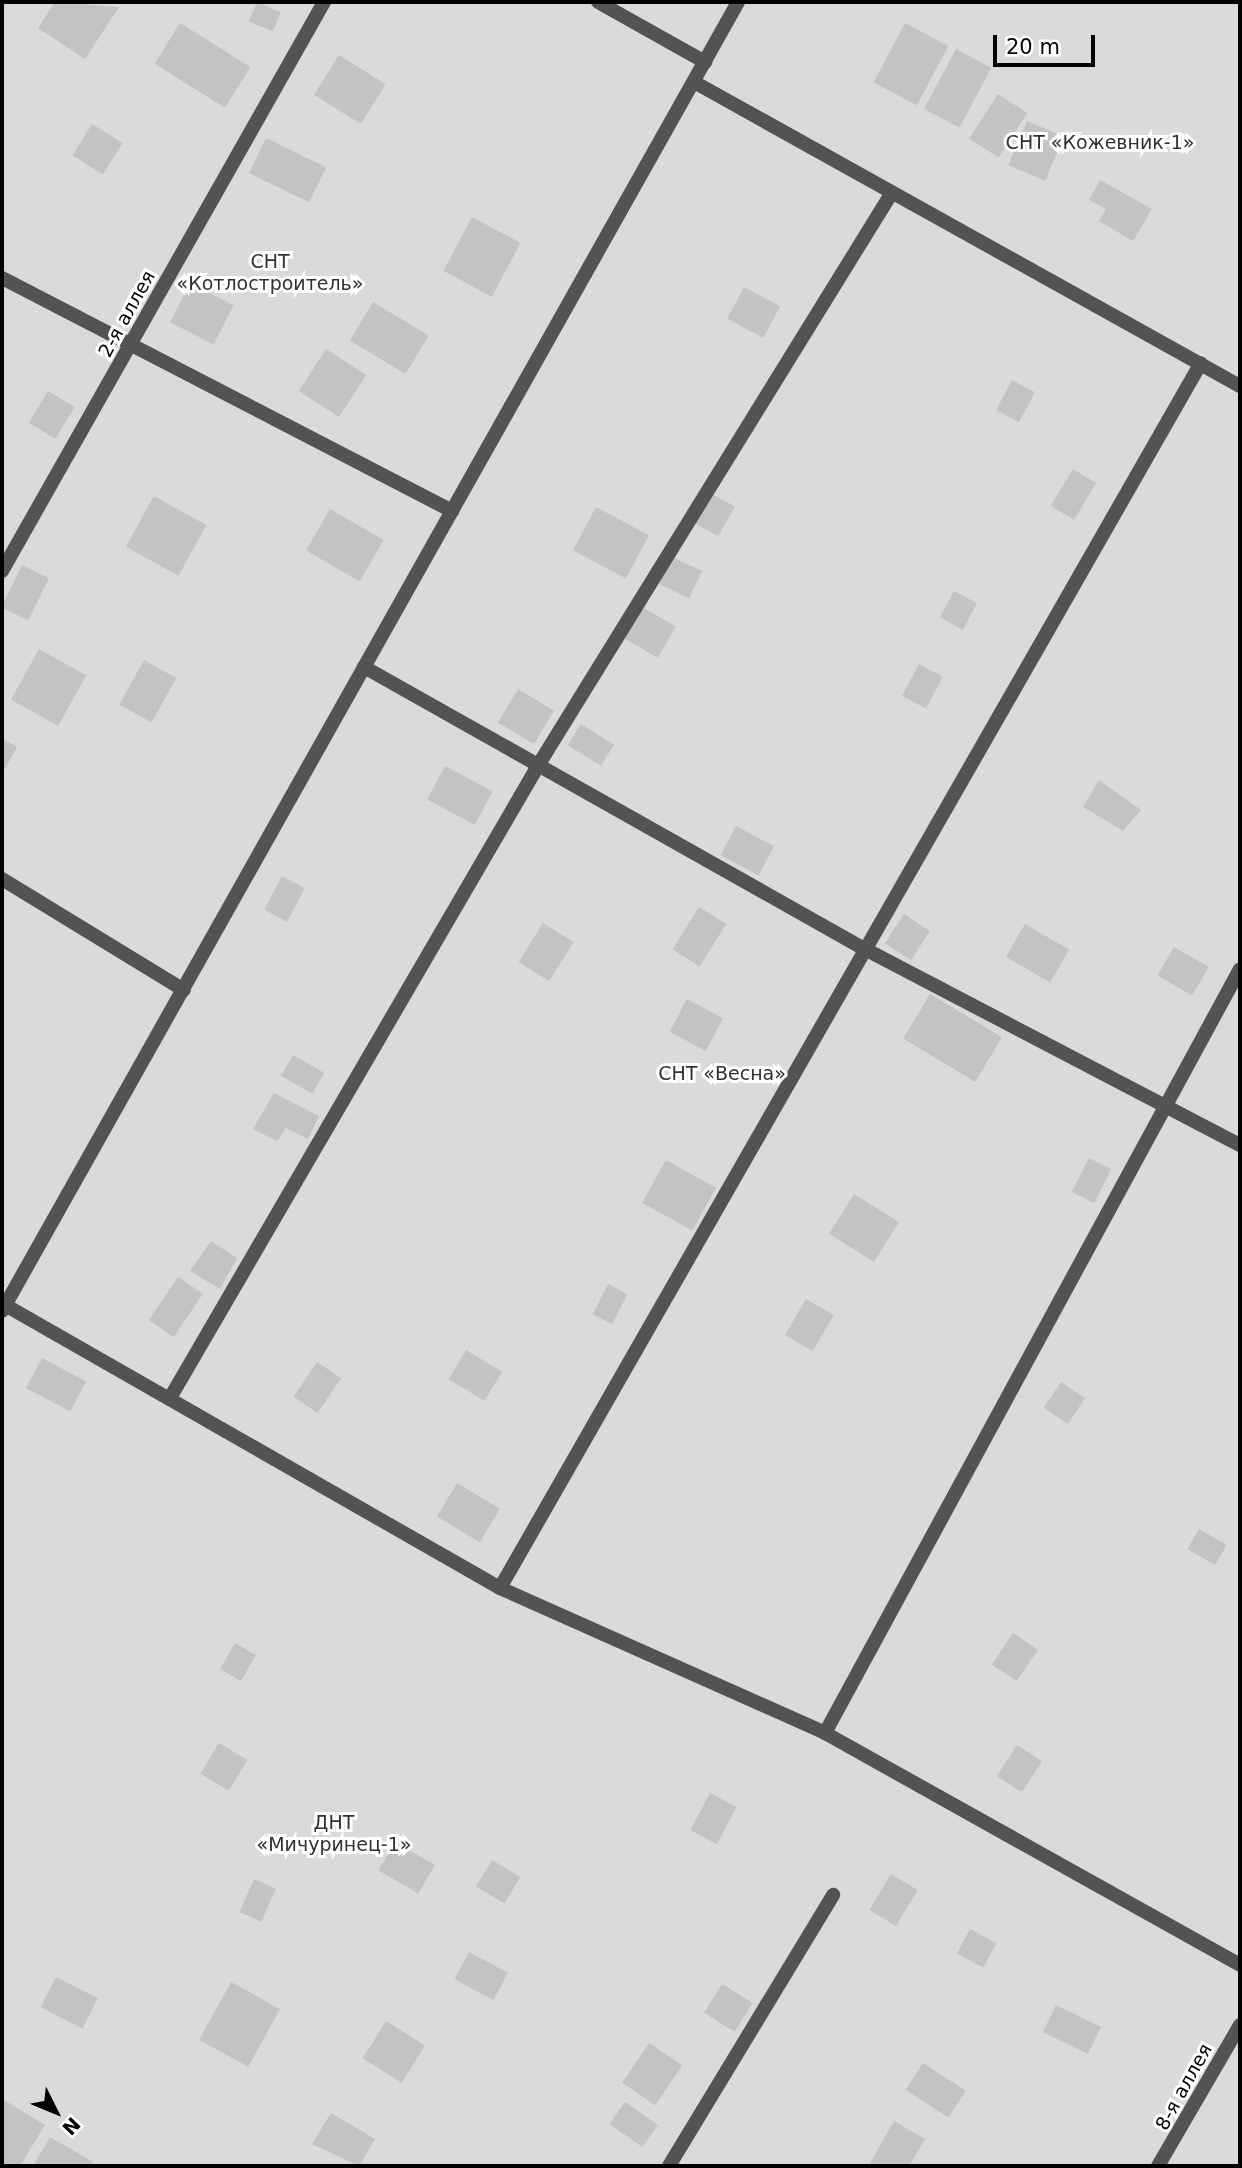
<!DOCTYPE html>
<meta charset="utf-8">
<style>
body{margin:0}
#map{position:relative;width:1242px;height:2168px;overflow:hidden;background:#fff;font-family:"DejaVu Sans",sans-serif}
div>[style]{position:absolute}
.green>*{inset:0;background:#dadada;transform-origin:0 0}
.building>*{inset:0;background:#c3c3c3;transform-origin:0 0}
.service>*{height:14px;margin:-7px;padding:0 7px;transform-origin:7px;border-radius:7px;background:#535353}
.minor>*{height:14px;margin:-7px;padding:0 7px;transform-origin:7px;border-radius:7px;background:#535353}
span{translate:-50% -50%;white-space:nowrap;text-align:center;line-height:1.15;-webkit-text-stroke:6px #fff;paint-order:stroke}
.park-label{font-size:19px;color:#313131}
.street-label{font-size:19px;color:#000}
.frame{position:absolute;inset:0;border:4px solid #000;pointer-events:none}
.north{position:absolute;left:21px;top:2077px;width:70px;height:70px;-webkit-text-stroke:5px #fff;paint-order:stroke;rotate:133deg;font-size:19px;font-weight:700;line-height:28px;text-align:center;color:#000}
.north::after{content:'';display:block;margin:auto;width:24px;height:32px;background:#000;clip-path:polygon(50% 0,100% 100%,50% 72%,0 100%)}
.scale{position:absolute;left:993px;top:35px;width:102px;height:32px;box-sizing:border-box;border:4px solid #000;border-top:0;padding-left:9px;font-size:21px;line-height:24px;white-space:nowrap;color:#000;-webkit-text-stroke:5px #fff;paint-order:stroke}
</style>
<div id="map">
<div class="green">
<div style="left:2px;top:2px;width:1238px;height:2164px"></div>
</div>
<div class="building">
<div style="clip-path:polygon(55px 2px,119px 7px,85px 59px,38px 28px)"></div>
<div style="left:257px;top:2px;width:26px;height:21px;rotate:23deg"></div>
<div style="left:180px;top:23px;width:83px;height:48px;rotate:32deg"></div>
<div style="left:905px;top:23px;width:49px;height:67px;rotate:28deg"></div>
<div style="left:956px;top:49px;width:40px;height:68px;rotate:28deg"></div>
<div style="left:339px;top:55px;width:55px;height:47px;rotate:32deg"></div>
<div style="left:998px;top:94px;width:35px;height:53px;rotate:33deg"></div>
<div style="left:1027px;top:121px;width:40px;height:48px;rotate:23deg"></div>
<div style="left:92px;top:124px;width:36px;height:37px;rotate:32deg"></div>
<div style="left:266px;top:138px;width:67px;height:39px;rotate:26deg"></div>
<div style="clip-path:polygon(1100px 180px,1152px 209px,1133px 241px,1099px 221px,1106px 209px,1089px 200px)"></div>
<div style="left:472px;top:217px;width:55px;height:61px;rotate:28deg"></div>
<div style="left:190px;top:283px;width:49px;height:44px;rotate:27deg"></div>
<div style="left:744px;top:287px;width:41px;height:36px;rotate:28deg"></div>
<div style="left:373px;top:302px;width:65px;height:45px;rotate:31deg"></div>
<div style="left:326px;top:349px;width:48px;height:50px;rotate:33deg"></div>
<div style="left:1012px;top:380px;width:26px;height:34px;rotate:28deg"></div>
<div style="left:48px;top:391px;width:31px;height:37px;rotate:31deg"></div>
<div style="left:1073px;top:469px;width:27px;height:43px;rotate:31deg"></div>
<div style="left:712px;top:494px;width:26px;height:34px;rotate:29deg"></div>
<div style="left:154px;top:496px;width:60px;height:58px;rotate:29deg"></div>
<div style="left:596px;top:507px;width:60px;height:49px;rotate:28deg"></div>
<div style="left:330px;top:509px;width:62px;height:48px;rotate:30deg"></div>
<div style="left:672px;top:557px;width:33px;height:30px;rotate:25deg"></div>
<div style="left:22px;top:565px;width:30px;height:47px;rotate:26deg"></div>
<div style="left:954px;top:591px;width:26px;height:30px;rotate:28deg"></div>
<div style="left:642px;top:607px;width:39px;height:36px;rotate:30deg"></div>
<div style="left:39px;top:649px;width:54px;height:58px;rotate:29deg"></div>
<div style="left:144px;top:660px;width:37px;height:51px;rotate:29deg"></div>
<div style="left:919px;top:664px;width:27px;height:36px;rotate:28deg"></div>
<div style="left:518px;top:689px;width:42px;height:39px;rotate:31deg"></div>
<div style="left:581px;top:724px;width:39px;height:25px;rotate:32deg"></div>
<div style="clip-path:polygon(2px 738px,17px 747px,2px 774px)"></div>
<div style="left:445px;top:766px;width:54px;height:38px;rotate:28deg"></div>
<div style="clip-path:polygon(1099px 780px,1141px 810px,1123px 831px,1083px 807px)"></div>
<div style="left:736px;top:826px;width:43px;height:33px;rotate:28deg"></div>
<div style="left:282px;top:876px;width:26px;height:38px;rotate:28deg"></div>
<div style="left:699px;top:907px;width:32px;height:50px;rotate:32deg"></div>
<div style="left:904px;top:914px;width:31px;height:35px;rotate:33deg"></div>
<div style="left:543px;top:923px;width:36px;height:46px;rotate:32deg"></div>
<div style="left:1025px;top:924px;width:51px;height:38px;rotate:30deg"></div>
<div style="left:1174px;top:947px;width:40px;height:33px;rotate:30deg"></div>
<div style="left:930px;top:994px;width:84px;height:52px;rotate:31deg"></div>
<div style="left:687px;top:999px;width:41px;height:37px;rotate:28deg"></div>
<div style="left:293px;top:1055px;width:36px;height:24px;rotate:30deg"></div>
<div style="clip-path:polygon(274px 1093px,319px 1116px,308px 1139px,286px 1128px,277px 1141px,253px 1129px)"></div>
<div style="left:1089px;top:1158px;width:25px;height:38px;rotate:27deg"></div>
<div style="left:666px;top:1160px;width:57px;height:49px;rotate:29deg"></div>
<div style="left:854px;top:1194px;width:53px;height:47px;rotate:32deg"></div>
<div style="clip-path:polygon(211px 1241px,237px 1258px,220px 1289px,190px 1271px)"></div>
<div style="left:178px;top:1277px;width:30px;height:52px;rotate:34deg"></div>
<div style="left:608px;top:1284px;width:22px;height:34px;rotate:27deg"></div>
<div style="left:806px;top:1299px;width:32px;height:42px;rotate:30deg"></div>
<div style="left:466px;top:1350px;width:42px;height:34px;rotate:31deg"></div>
<div style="left:42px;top:1358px;width:50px;height:34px;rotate:28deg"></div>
<div style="left:317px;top:1362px;width:29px;height:42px;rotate:34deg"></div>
<div style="left:1061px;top:1382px;width:29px;height:31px;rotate:34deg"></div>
<div style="left:457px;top:1483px;width:50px;height:39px;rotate:31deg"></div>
<div style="left:1199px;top:1529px;width:32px;height:23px;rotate:30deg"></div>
<div style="left:1013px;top:1633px;width:30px;height:38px;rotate:34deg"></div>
<div style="left:235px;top:1643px;width:24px;height:30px;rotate:30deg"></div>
<div style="left:219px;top:1743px;width:33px;height:36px;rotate:31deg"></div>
<div style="left:1017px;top:1745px;width:30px;height:37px;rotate:33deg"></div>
<div style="left:710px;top:1793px;width:30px;height:42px;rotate:28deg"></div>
<div style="left:395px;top:1842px;width:46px;height:33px;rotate:30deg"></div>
<div style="left:492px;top:1860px;width:33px;height:31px;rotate:31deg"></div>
<div style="left:891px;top:1874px;width:31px;height:42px;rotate:31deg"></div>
<div style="left:254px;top:1879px;width:24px;height:36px;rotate:24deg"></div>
<div style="left:970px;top:1929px;width:30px;height:28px;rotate:28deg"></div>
<div style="left:469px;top:1952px;width:44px;height:31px;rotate:28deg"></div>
<div style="left:56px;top:1977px;width:47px;height:34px;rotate:27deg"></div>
<div style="left:231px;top:1982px;width:56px;height:66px;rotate:29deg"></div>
<div style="left:722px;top:1984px;width:36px;height:34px;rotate:32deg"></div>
<div style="left:1056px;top:2005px;width:50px;height:30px;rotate:26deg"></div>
<div style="left:386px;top:2021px;width:46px;height:44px;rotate:32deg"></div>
<div style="left:649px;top:2043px;width:40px;height:48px;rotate:34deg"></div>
<div style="left:923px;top:2063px;width:51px;height:32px;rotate:33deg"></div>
<div style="clip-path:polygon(4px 2100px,45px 2125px,20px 2166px,2px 2166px)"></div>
<div style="left:625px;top:2102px;width:40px;height:27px;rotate:35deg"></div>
<div style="clip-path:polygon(331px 2113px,375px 2139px,359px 2166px,312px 2144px)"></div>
<div style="clip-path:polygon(894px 2121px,925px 2139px,909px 2166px,876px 2166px,870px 2163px)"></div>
<div style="clip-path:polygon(50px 2137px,93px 2162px,91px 2166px,33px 2166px)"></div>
</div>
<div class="service">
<div style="left:694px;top:82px;width:625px;rotate:29.11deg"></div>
<div style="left:364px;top:667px;width:570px;rotate:29.4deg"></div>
<div style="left:861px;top:947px;width:428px;rotate:27.6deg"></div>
<div style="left:5px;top:1305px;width:570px;rotate:29.76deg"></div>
<div style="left:500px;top:1588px;width:356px;rotate:24deg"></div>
<div style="left:825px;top:1733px;width:475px;rotate:29.2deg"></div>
<div style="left:170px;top:1398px;width:734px;rotate:-59.8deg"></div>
<div style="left:539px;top:764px;width:670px;rotate:-58.3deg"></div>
<div style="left:500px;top:1588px;width:1411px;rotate:-60.22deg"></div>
<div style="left:825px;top:1733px;width:869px;rotate:-61.49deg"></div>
<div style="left:669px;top:2166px;width:317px;rotate:-58.8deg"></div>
<div style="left:1158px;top:2166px;width:163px;rotate:-59.8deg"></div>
</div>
<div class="minor">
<div style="left:598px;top:2px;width:123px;rotate:29.3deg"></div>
<div style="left:2px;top:278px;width:507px;rotate:27.37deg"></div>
<div style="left:2px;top:571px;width:654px;rotate:-60.49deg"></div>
<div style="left:2px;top:879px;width:213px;rotate:31.4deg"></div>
<div style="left:2px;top:1311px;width:1502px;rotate:-60.65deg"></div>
</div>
<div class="park-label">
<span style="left:1100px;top:143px">СНТ «Кожевник-1»</span>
<span style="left:270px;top:273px">СНТ<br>«Котлостроитель»</span>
<span style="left:722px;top:1074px">СНТ «Весна»</span>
<span style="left:334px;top:1834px">ДНТ<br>«Мичуринец-1»</span>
</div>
<div class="street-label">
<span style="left:127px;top:314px;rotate:-61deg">2-я аллея</span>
<span style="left:1184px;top:2087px;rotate:-61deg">8-я аллея</span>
</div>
<div class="frame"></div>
<div class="north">N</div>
<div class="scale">20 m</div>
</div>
